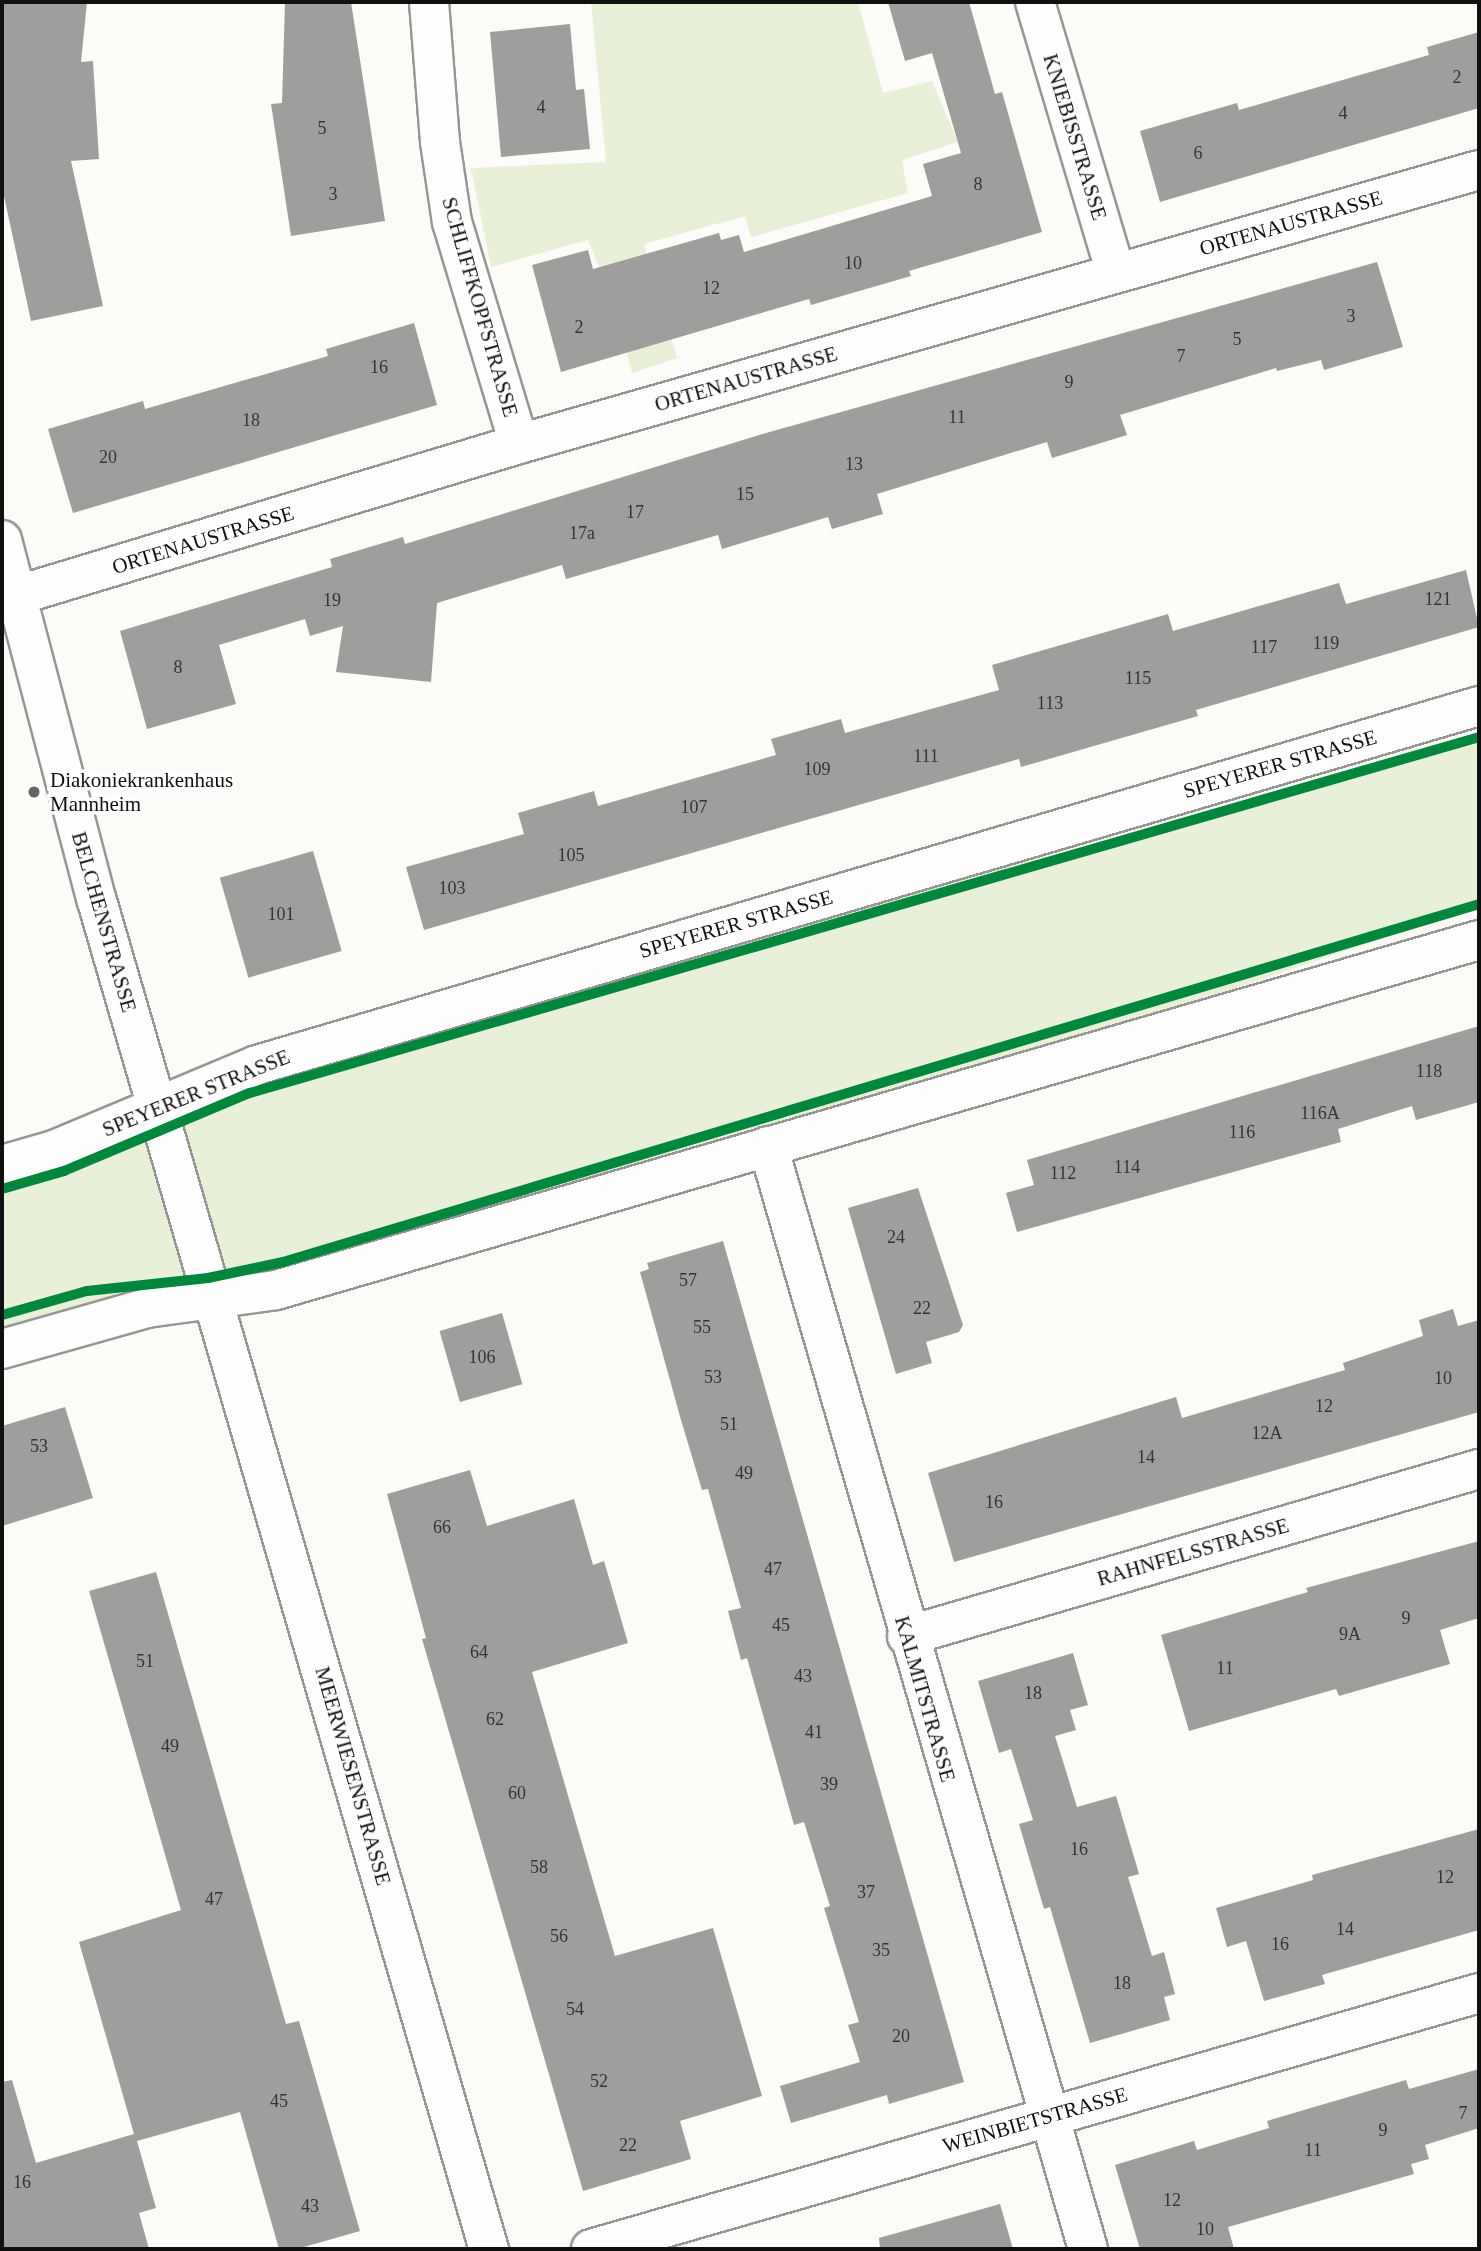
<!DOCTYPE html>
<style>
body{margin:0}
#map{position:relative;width:1481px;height:2251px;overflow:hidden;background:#fcfbf7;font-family:"Times New Roman",serif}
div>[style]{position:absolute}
.green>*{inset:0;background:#e8f1d7}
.building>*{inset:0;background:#a09e9c;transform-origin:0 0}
.roads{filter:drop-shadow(2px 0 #969694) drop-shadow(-2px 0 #969694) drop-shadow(0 2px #969694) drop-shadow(0 -2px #969694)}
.minor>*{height:38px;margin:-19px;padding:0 19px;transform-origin:19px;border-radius:19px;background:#fffefe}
.cycleway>*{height:10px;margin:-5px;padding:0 5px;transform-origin:5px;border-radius:5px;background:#00873e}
.dots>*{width:19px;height:19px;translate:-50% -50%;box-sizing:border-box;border:4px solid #fff;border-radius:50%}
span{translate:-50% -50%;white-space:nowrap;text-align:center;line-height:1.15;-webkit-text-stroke:7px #fff;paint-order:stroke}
.number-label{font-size:18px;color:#343433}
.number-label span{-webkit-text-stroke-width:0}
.street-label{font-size:21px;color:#101010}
.poi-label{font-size:21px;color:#101010}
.left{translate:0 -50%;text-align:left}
.frame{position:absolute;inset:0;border:4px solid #101010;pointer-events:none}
</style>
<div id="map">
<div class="green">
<div style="clip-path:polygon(591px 2px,858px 2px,883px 93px,932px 81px,958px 142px,902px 160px,908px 193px,751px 237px,745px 216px,644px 244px,677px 358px,632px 373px,615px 305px,588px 240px,491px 267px,471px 168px,606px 162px)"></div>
<div style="clip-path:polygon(1479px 742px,1479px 906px,768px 1146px,2px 1349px,2px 1165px,257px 1065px)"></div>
</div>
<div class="building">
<div style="clip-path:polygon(2px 2px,87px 2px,81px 62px,93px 61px,99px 159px,71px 161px,103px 306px,31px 321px,2px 187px)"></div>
<div style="clip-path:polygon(285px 2px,351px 2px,385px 221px,291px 236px,271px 104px,282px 103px)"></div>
<div style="clip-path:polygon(888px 2px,969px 2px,995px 94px,1002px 92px,1042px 232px,909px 271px,911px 276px,811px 305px,809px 299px,561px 372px,532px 265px,588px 250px,593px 269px,719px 233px,721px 240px,739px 235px,744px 252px,932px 196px,923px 164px,961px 153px,932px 53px,905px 61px)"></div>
<div style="clip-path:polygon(570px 24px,576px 90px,584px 89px,590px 149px,501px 157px,490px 32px)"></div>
<div style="clip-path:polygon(1479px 32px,1479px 108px,1160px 202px,1140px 131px,1237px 103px,1239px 110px,1429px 55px,1427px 47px)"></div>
<div style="clip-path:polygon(1377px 262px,1403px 347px,1324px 370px,1321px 360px,1277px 371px,1276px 368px,1120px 415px,1127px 435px,1052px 458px,1047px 442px,877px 494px,883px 514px,832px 529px,828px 517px,722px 549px,718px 535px,566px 579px,562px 565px,437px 603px,431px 682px,336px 672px,343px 626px,310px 636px,305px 619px,219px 645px,236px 704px,147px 729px,120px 631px,332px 567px,330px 559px,403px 537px,405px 544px,766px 433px)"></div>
<div style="clip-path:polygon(414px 323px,437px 405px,73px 513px,48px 429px,143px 401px,145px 409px,328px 356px,326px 349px)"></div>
<div style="clip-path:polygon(1466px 570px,1479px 627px,1196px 710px,1198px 716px,1021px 767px,1019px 759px,424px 930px,406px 867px,524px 834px,518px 813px,594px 791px,598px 806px,776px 755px,771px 739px,841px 719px,845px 733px,999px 690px,992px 665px,1168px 614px,1173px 631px,1339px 583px,1346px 604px)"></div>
<div style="left:313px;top:851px;width:104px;height:97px;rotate:74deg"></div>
<div style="clip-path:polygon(1479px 1026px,1479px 1102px,1416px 1120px,1412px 1106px,1338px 1129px,1341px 1142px,1017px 1232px,1006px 1193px,1034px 1185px,1027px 1160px)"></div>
<div style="clip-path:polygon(918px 1188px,963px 1325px,959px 1332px,926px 1342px,932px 1363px,896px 1374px,848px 1208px)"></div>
<div style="clip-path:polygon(723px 1241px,964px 2082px,889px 2104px,887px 2095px,791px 2123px,780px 2086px,860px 2062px,848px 2025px,859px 2022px,824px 1908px,830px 1906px,804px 1822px,794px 1825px,747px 1658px,741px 1660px,728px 1611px,741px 1608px,708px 1489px,702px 1490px,681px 1420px,640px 1272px,649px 1269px,647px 1263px)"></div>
<div style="clip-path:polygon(1453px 1309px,1458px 1326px,1479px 1320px,1479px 1412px,954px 1562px,928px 1473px,1176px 1397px,1182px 1418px,1345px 1370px,1343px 1363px,1423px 1336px,1419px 1320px)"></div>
<div style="left:502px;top:1313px;width:74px;height:65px;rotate:74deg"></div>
<div style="clip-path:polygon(65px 1407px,93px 1498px,2px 1526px,2px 1426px)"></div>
<div style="clip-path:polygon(470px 1470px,487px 1526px,574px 1499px,593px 1565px,604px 1561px,628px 1643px,532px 1672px,595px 1888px,615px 1956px,713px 1928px,762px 2096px,680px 2121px,691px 2159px,583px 2191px,422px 1639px,426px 1638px,387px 1494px)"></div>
<div style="clip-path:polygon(1479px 1541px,1479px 1618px,1440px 1630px,1450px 1664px,1339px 1696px,1336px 1689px,1189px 1731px,1161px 1635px,1308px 1592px,1306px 1588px)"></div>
<div style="clip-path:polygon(156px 1572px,286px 2024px,299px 2021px,360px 2231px,297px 2249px,279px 2249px,240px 2112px,137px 2141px,156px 2208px,139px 2213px,149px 2249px,2px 2249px,2px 2082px,12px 2080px,36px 2163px,134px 2134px,79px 1942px,181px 1910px,89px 1591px)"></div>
<div style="clip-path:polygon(1073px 1653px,1088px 1705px,1070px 1710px,1076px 1730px,1055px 1736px,1066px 1771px,1077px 1807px,1116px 1796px,1139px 1874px,1128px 1877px,1152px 1956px,1164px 1952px,1175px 1994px,1164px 1997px,1170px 2020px,1090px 2043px,1050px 1907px,1044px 1909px,1019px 1824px,1033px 1820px,1011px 1749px,999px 1753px,978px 1681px)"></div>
<div style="clip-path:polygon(1479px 1829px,1479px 1930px,1322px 1975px,1325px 1984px,1264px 2001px,1246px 1941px,1227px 1947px,1216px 1908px,1313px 1880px,1312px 1875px)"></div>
<div style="clip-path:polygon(1479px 2069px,1479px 2128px,1425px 2145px,1429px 2159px,1411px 2164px,1414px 2174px,1228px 2227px,1234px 2249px,1140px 2249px,1115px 2165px,1194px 2141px,1197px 2150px,1269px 2128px,1267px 2121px,1406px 2080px,1409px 2089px)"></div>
<div style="clip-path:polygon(1000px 2204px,1013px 2249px,880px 2249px,879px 2238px)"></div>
</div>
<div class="roads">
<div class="minor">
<div style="left:429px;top:2px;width:140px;rotate:85.5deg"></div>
<div style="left:440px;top:142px;width:81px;rotate:81.5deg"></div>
<div style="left:452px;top:222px;width:232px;rotate:73.2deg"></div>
<div style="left:1035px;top:2px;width:283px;rotate:73.4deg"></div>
<div style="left:2px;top:540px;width:373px;rotate:75.3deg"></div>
<div style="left:97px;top:901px;width:1404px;rotate:73.79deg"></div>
<div style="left:15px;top:596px;width:526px;rotate:-16.78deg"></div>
<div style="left:519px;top:444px;width:998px;rotate:-15.93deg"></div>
<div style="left:768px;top:1146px;width:1148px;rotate:73.82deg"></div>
<div style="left:2px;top:1165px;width:54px;rotate:-16.1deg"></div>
<div style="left:54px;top:1150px;width:220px;rotate:-22.7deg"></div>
<div style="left:257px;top:1065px;width:1274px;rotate:-16.37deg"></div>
<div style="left:2px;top:1349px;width:151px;rotate:-15.8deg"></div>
<div style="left:147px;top:1308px;width:130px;rotate:-7.9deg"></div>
<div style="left:276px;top:1290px;width:1253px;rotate:-16.22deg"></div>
<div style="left:907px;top:1636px;width:596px;rotate:-16.28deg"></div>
<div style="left:591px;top:2249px;width:924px;rotate:-16.08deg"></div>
</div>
</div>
<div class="cycleway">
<div style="left:2px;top:1189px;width:65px;rotate:-16.2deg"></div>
<div style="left:64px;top:1171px;width:202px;rotate:-22.8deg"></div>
<div style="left:250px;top:1093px;width:1280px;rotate:-16.15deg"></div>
<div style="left:2px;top:1315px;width:88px;rotate:-15.8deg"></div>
<div style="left:87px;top:1291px;width:122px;rotate:-6.1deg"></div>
<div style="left:208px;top:1278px;width:77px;rotate:-12deg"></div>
<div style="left:283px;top:1262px;width:1248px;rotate:-16.66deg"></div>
</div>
<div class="dots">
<div style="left:34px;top:792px;background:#636261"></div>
</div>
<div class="number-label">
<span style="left:1457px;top:77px">2</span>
<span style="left:541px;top:107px">4</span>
<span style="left:1343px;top:113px">4</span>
<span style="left:322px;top:128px">5</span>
<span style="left:1198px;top:153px">6</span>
<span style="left:978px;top:184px">8</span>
<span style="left:333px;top:194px">3</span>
<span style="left:853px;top:263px">10</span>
<span style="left:711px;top:288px">12</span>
<span style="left:1351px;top:316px">3</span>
<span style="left:579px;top:327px">2</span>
<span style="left:1237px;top:339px">5</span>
<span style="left:1181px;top:356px">7</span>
<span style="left:379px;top:367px">16</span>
<span style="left:1069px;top:382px">9</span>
<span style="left:957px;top:417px">11</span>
<span style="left:251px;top:420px">18</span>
<span style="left:108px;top:457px">20</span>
<span style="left:854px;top:464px">13</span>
<span style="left:745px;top:494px">15</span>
<span style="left:635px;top:512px">17</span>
<span style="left:582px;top:533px">17a</span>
<span style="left:1438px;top:599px">121</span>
<span style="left:332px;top:600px">19</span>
<span style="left:1326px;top:643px">119</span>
<span style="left:1264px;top:647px">117</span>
<span style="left:178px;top:667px">8</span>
<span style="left:1138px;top:678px">115</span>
<span style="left:1050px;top:703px">113</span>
<span style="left:926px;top:756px">111</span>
<span style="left:817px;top:769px">109</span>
<span style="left:694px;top:807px">107</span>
<span style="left:571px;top:855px">105</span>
<span style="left:452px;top:888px">103</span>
<span style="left:281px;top:914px">101</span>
<span style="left:1429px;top:1071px">118</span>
<span style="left:1320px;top:1113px">116A</span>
<span style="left:1242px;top:1132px">116</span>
<span style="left:1127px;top:1167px">114</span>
<span style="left:1063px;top:1173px">112</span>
<span style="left:896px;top:1237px">24</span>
<span style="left:688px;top:1280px">57</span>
<span style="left:922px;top:1308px">22</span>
<span style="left:702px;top:1327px">55</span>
<span style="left:482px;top:1357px">106</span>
<span style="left:713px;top:1377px">53</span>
<span style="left:1443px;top:1378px">10</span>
<span style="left:1324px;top:1406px">12</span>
<span style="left:729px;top:1424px">51</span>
<span style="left:1267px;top:1433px">12A</span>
<span style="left:39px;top:1446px">53</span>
<span style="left:1146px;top:1457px">14</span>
<span style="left:744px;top:1473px">49</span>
<span style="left:994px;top:1502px">16</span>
<span style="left:442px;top:1527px">66</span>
<span style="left:773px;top:1569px">47</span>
<span style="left:1406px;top:1618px">9</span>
<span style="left:781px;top:1625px">45</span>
<span style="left:1350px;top:1634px">9A</span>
<span style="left:479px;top:1652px">64</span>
<span style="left:145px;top:1661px">51</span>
<span style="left:1225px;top:1668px">11</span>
<span style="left:803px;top:1676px">43</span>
<span style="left:1033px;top:1693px">18</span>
<span style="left:495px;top:1719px">62</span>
<span style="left:814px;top:1732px">41</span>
<span style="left:170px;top:1746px">49</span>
<span style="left:829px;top:1784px">39</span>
<span style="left:517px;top:1793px">60</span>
<span style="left:1079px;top:1849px">16</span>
<span style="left:539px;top:1867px">58</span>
<span style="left:1445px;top:1877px">12</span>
<span style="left:866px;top:1892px">37</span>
<span style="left:214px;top:1899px">47</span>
<span style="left:1345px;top:1929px">14</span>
<span style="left:559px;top:1936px">56</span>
<span style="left:1280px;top:1944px">16</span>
<span style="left:881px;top:1950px">35</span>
<span style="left:1122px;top:1983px">18</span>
<span style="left:575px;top:2009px">54</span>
<span style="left:901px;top:2036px">20</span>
<span style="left:599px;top:2081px">52</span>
<span style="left:279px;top:2101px">45</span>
<span style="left:1463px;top:2113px">7</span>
<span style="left:1383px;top:2130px">9</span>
<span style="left:628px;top:2145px">22</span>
<span style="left:1313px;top:2150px">11</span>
<span style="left:22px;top:2182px">16</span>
<span style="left:1172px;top:2200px">12</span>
<span style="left:310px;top:2206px">43</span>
<span style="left:1205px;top:2229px">10</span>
</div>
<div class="street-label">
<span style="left:1075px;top:137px;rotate:73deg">KNIEBISSTRASSE</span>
<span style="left:1291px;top:223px;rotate:-16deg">ORTENAUSTRASSE</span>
<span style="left:480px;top:307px;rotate:74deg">SCHLIFFKOPFSTRASSE</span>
<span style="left:746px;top:379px;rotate:-16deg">ORTENAUSTRASSE</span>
<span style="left:203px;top:540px;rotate:-17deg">ORTENAUSTRASSE</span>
<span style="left:1280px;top:764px;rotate:-16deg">SPEYERER STRASSE</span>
<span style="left:104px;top:922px;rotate:74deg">BELCHENSTRASSE</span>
<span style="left:736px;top:924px;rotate:-16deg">SPEYERER STRASSE</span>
<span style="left:196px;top:1093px;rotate:-22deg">SPEYERER STRASSE</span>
<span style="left:1193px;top:1552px;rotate:-16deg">RAHNFELSSTRASSE</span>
<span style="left:925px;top:1699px;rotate:74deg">KALMITSTRASSE</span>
<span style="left:353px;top:1776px;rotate:74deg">MEERWIESENSTRASSE</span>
<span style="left:1035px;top:2120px;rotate:-16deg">WEINBIETSTRASSE</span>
</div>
<div class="poi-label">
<span class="left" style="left:50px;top:792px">Diakoniekrankenhaus<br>Mannheim</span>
</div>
<div class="frame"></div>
</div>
